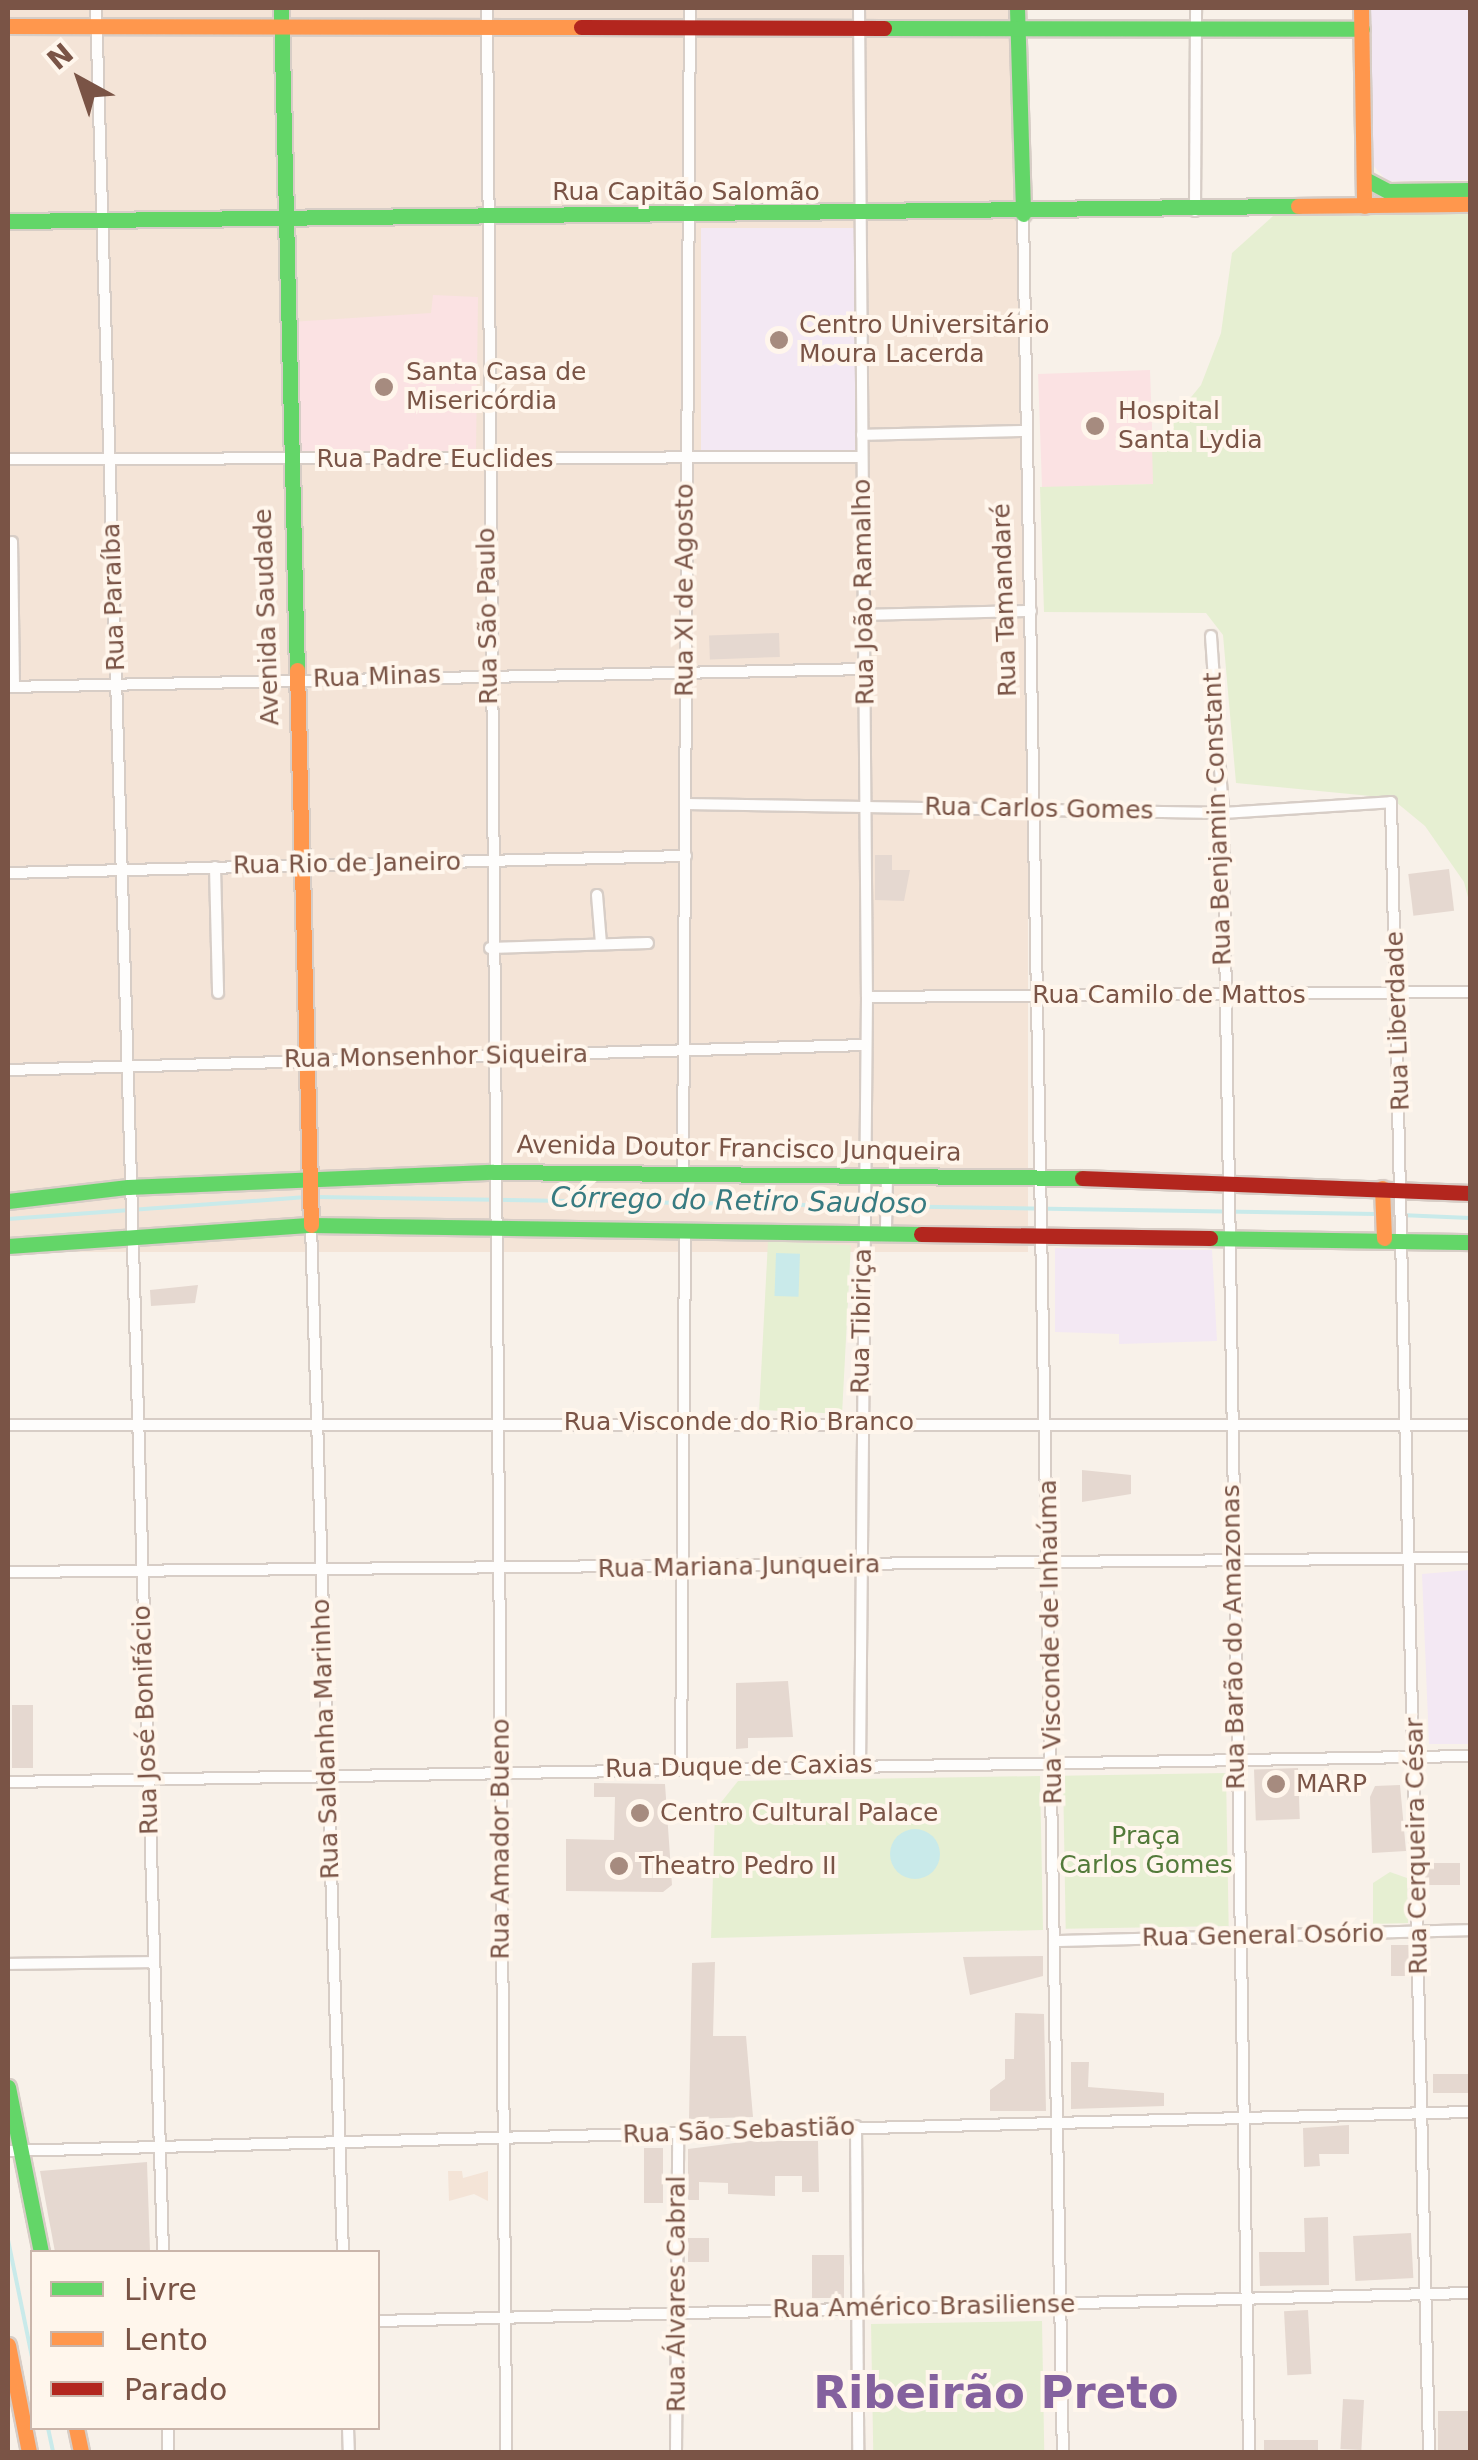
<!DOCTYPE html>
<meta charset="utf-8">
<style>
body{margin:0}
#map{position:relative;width:1478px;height:2460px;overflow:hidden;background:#f8f1e9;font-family:"DejaVu Sans",sans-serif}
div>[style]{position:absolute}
.residential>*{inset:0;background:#f4e4d7;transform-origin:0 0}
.education>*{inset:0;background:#f3e8f3;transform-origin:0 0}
.medical>*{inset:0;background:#fbe2e3;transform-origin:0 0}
.green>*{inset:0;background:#e6efd2;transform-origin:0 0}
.water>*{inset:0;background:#c9eaea;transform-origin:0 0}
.round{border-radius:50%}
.stream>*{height:4px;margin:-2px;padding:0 2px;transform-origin:2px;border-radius:2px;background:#c9eaea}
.building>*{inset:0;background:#e5d8d0;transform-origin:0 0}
.roads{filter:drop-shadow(2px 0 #d7cdc6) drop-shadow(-2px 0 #d7cdc6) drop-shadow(0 2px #d7cdc6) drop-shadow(0 -2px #d7cdc6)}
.street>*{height:10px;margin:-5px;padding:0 5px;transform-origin:5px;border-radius:5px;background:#fefdfc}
.fast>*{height:15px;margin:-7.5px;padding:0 7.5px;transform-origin:7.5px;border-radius:7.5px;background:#63d668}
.slow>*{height:15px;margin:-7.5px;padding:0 7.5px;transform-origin:7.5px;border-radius:7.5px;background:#ff974d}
.jam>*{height:15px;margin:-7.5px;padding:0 7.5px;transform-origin:7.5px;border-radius:7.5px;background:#b3261e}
.dots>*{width:28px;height:28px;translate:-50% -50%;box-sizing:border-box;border:5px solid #fff6ec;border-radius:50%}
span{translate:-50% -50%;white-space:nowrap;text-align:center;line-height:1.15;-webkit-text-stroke:8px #fff6ec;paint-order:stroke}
.street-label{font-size:25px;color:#7a5446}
.poi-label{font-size:25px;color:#7a5446}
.left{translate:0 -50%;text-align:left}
.park-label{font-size:25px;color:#537a3a}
.water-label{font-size:28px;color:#387b81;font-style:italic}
.town-label{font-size:45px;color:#84619e;font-weight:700}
.frame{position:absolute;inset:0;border:10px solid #7a5446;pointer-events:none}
.legend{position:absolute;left:30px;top:2250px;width:350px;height:180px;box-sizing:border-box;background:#fff6ec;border:2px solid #cab5aa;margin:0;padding:12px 18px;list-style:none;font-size:30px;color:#7a5446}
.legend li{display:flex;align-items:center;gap:20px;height:50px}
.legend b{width:50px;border:2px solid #cab5aa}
.north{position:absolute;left:30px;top:30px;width:100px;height:100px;-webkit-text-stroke:8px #fff6ec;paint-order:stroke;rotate:320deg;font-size:28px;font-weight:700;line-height:40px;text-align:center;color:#7a5446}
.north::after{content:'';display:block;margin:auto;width:35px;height:45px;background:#7a5446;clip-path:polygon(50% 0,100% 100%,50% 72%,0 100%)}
</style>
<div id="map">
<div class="residential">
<div style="left:8px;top:8px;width:1020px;height:1244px"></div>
<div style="clip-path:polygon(448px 2171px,462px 2171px,463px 2178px,488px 2171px,488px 2201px,474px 2194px,449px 2201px)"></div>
</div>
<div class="education">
<div style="clip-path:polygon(1368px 8px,1470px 8px,1470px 180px,1387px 181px,1371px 163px)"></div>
<div style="left:855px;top:228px;width:222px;height:154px;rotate:90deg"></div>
<div style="clip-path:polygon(1055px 1248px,1212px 1250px,1217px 1341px,1119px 1344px,1119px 1334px,1055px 1332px)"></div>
<div style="clip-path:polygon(1470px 1570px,1470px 1744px,1429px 1744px,1422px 1574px)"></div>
</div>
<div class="medical">
<div style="clip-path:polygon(433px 295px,478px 297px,476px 452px,293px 453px,290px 322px,431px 313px)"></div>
<div style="left:1150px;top:370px;width:114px;height:112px;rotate:88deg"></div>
</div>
<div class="green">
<div style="clip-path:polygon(1470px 212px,1470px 905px,1464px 882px,1425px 826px,1391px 798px,1236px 783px,1223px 635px,1206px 613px,1044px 612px,1040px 487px,1153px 484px,1152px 445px,1201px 385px,1221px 333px,1232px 253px,1273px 216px)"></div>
<div style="left:768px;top:1241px;width:83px;height:169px;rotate:3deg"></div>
<div style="left:1226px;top:1773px;width:153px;height:163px;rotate:89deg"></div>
<div style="clip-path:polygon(1040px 1776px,1043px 1930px,711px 1938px,715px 1810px,738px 1781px)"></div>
<div style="clip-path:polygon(1390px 1872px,1407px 1878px,1408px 1923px,1373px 1924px,1373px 1883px)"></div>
<div style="left:1042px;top:2321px;width:131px;height:171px;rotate:89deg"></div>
</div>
<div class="water">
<div style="left:776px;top:1253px;width:24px;height:43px;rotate:2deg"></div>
<div class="round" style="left:890px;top:1829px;width:50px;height:50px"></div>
</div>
<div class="stream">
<div style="left:316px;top:1197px;width:1060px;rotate:0.92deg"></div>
<div style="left:1400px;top:1215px;width:70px;rotate:2.5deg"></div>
<div style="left:8px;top:1219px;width:299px;rotate:-4.2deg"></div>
<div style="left:8px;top:2240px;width:119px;rotate:78.4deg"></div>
<div style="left:48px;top:2428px;width:25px;rotate:78deg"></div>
</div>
<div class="building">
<div style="left:779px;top:633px;width:24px;height:70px;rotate:88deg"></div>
<div style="clip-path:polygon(875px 855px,892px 855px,892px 870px,910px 870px,904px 901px,875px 900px)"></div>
<div style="left:1449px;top:869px;width:42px;height:41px;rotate:83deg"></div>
<div style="clip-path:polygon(198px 1285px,195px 1303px,151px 1306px,150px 1290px)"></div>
<div style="clip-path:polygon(1082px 1470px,1131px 1475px,1131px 1494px,1082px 1502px)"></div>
<div style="clip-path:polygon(788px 1681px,793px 1737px,748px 1738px,748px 1748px,736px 1749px,736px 1683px)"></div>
<div style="left:33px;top:1705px;width:63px;height:21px;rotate:90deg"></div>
<div style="left:1298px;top:1768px;width:51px;height:44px;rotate:88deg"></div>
<div style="clip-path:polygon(594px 1783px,665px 1784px,672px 1885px,663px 1892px,566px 1891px,566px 1839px,614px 1840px,615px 1797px,594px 1797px)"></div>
<div style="clip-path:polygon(1400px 1785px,1406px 1851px,1372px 1853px,1370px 1797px,1375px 1786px)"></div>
<div style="left:1425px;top:1863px;width:35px;height:22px"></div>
<div style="left:1391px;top:1945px;width:18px;height:31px"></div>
<div style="clip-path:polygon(1043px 1956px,1043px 1976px,970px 1995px,963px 1957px)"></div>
<div style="clip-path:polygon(715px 1962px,713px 2036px,746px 2036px,753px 2117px,689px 2119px,692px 1963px)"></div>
<div style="clip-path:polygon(1015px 2013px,1044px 2014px,1046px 2111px,990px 2111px,990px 2090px,1005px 2079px,1005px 2059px,1014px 2059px)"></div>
<div style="clip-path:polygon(1071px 2062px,1089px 2062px,1088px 2087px,1164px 2093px,1164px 2106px,1071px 2109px)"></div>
<div style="left:1470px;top:2074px;width:19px;height:37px;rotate:90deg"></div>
<div style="clip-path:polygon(1349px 2125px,1349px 2154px,1319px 2154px,1320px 2166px,1304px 2167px,1303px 2128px)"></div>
<div style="clip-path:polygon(750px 2141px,818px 2141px,819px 2192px,802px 2192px,802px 2176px,775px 2176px,775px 2196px,728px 2194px,728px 2183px,699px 2182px,699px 2200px,688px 2200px,688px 2149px)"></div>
<div style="left:644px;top:2148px;width:19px;height:55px"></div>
<div style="clip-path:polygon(147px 2162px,150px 2252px,55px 2252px,40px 2171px)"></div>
<div style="clip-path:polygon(1328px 2217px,1329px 2285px,1260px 2286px,1259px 2252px,1305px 2252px,1304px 2218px)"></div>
<div style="left:1411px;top:2233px;width:45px;height:58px;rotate:87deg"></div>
<div style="left:688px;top:2238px;width:21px;height:24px"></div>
<div style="left:812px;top:2255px;width:32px;height:43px"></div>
<div style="left:1308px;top:2310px;width:64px;height:24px;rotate:87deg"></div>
<div style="left:1343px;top:2399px;width:21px;height:50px;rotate:3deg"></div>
<div style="left:1438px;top:2411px;width:32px;height:41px"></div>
<div style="left:1264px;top:2440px;width:54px;height:12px"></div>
</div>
<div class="roads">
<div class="street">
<div style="left:96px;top:8px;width:2245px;rotate:88.29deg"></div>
<div style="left:487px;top:8px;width:2444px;rotate:89.55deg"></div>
<div style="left:859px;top:8px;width:989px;rotate:89.54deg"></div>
<div style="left:867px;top:997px;width:769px;rotate:90.52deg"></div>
<div style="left:1195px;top:211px;width:203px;rotate:-89.7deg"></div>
<div style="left:1023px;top:214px;width:2238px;rotate:88.98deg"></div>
<div style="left:862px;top:435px;width:164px;rotate:-1.4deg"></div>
<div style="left:8px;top:459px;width:854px;rotate:-0.13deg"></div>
<div style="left:12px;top:542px;width:145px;rotate:89.2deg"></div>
<div style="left:866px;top:615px;width:165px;rotate:-1.4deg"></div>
<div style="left:1211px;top:636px;width:177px;rotate:86.1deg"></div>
<div style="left:1223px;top:813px;width:1639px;rotate:89.09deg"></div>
<div style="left:8px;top:687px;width:858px;rotate:-1.2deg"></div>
<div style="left:686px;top:804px;width:537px;rotate:0.96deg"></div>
<div style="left:1223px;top:813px;width:168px;rotate:-3.7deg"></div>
<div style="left:1391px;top:802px;width:1650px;rotate:88.68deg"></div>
<div style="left:215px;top:867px;width:126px;rotate:88.6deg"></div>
<div style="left:8px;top:873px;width:678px;rotate:-1.44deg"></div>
<div style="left:597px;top:895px;width:49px;rotate:85.3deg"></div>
<div style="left:490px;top:948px;width:158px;rotate:-1.8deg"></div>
<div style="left:867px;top:997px;width:603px;rotate:-0.48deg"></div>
<div style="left:8px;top:1070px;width:857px;rotate:-1.67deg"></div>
<div style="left:683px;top:1172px;width:1164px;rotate:-89.66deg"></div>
<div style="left:311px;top:1225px;width:1027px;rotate:88.22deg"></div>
<div style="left:886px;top:1228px;width:52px;rotate:-88.9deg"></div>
<div style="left:8px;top:1425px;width:1462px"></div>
<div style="left:8px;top:1572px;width:1462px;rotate:-0.55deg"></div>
<div style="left:681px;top:1767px;width:538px;rotate:-89.57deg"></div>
<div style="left:8px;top:1782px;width:1462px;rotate:-1.02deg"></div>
<div style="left:1055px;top:1941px;width:415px;rotate:-1.5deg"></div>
<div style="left:8px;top:1964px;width:145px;rotate:-0.8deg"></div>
<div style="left:856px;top:2126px;width:326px;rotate:89.6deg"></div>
<div style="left:8px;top:2151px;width:1463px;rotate:-1.53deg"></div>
<div style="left:378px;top:2321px;width:1092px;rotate:-1.47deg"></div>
<div style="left:168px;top:2428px;width:24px;rotate:90deg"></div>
<div style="left:348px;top:2428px;width:24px;rotate:88deg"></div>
<div style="left:676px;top:2452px;width:317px;rotate:-89.6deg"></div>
</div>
<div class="fast">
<div style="left:281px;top:8px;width:662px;rotate:88.62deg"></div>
<div style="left:1017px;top:8px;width:206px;rotate:88.3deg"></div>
<div style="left:884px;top:28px;width:478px;rotate:0.1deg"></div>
<div style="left:1365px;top:179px;width:26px;rotate:28deg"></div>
<div style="left:1388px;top:191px;width:82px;rotate:-0.7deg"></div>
<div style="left:8px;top:221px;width:1290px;rotate:-0.67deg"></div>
<div style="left:8px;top:1201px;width:121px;rotate:-6.7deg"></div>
<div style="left:128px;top:1187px;width:365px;rotate:-2.4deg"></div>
<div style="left:493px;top:1172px;width:589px;rotate:0.58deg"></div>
<div style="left:1210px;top:1238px;width:260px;rotate:0.9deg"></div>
<div style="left:8px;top:1246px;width:304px;rotate:-4deg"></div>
<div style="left:311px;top:1225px;width:610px;rotate:0.85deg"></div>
<div style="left:8px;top:2087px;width:168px;rotate:78.7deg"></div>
</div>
<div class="slow">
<div style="left:1361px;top:8px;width:198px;rotate:89.1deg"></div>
<div style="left:8px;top:26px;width:573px;rotate:0.1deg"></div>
<div style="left:1298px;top:206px;width:172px;rotate:-0.7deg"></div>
<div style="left:297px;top:670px;width:555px;rotate:88.56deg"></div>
<div style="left:1382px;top:1188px;width:50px;rotate:87.7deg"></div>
<div style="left:8px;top:2345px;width:109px;rotate:78.9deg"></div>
<div style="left:76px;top:2428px;width:25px;rotate:78deg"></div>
</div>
<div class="jam">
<div style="left:581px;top:27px;width:303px;rotate:0.2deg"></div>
<div style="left:1082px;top:1178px;width:388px;rotate:2.2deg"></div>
<div style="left:921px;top:1234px;width:289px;rotate:0.8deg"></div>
</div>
</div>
<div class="dots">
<div style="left:779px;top:340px;background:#a68b7f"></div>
<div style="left:384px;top:387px;background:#a68b7f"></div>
<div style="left:1095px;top:426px;background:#a68b7f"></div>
<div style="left:1276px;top:1784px;background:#a68b7f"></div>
<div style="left:640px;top:1813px;background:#a68b7f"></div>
<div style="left:619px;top:1866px;background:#a68b7f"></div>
</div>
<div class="street-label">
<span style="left:686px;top:192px">Rua Capitão Salomão</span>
<span style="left:435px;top:459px">Rua Padre Euclides</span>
<span style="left:685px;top:590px;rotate:-90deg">Rua XI de Agosto</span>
<span style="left:864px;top:592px;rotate:-91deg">Rua João Ramalho</span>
<span style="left:114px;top:597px;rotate:-92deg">Rua Paraíba</span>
<span style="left:1005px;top:600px;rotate:-92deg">Rua Tamandaré</span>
<span style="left:488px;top:616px;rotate:-91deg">Rua São Paulo</span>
<span style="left:267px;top:617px;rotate:-92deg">Avenida Saudade</span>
<span style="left:377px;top:677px;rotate:-2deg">Rua Minas</span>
<span style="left:1039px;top:809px;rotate:1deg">Rua Carlos Gomes</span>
<span style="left:1218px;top:819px;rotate:-92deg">Rua Benjamin Constant</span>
<span style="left:347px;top:864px;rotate:-1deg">Rua Rio de Janeiro</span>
<span style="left:1169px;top:995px">Rua Camilo de Mattos</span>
<span style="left:1398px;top:1021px;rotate:-92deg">Rua Liberdade</span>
<span style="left:436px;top:1057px;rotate:-1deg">Rua Monsenhor Siqueira</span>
<span style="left:739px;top:1149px;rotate:1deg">Avenida Doutor Francisco Junqueira</span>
<span style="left:862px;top:1321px;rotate:-89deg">Rua Tibiriça</span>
<span style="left:739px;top:1422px">Rua Visconde do Rio Branco</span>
<span style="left:739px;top:1567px;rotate:-1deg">Rua Mariana Junqueira</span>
<span style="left:1234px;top:1637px;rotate:-91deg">Rua Barão do Amazonas</span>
<span style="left:1051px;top:1642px;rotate:-91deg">Rua Visconde de Inhaúma</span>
<span style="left:146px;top:1720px;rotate:-92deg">Rua José Bonifácio</span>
<span style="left:326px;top:1739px;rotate:-92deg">Rua Saldanha Marinho</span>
<span style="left:739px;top:1767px;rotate:-1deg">Rua Duque de Caxias</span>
<span style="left:501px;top:1839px;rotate:-90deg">Rua Amador Bueno</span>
<span style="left:1417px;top:1846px;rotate:-91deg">Rua Cerqueira César</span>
<span style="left:1263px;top:1936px;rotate:-1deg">Rua General Osório</span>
<span style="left:739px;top:2131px;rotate:-2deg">Rua São Sebastião</span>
<span style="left:677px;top:2294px;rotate:-90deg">Rua Álvares Cabral</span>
<span style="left:924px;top:2307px;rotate:-1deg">Rua Américo Brasiliense</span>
</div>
<div class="poi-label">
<span class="left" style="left:799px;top:340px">Centro Universitário<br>Moura Lacerda</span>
<span class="left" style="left:406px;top:387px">Santa Casa de<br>Misericórdia</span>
<span class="left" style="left:1118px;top:426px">Hospital<br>Santa Lydia</span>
<span class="left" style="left:1296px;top:1784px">MARP</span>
<span class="left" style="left:660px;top:1813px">Centro Cultural Palace</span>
<span class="left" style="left:639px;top:1866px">Theatro Pedro II</span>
</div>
<div class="park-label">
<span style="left:1146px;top:1851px">Praça<br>Carlos Gomes</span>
</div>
<div class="water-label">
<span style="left:739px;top:1201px;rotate:1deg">Córrego do Retiro Saudoso</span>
</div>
<div class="town-label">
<span style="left:996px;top:2393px">Ribeirão Preto</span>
</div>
<div class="frame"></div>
<ul class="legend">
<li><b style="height:12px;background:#63d668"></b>Livre</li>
<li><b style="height:12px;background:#ff974d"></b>Lento</li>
<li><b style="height:12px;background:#b3261e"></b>Parado</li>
</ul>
<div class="north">N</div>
</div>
